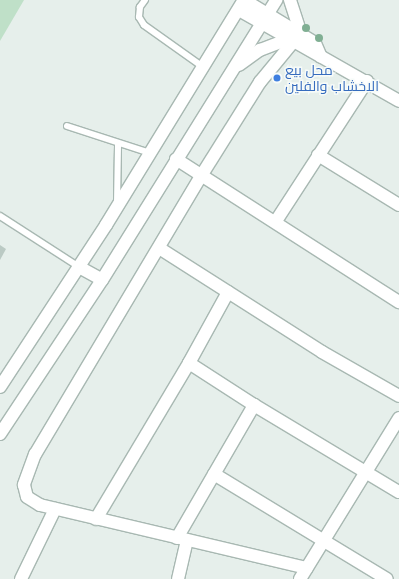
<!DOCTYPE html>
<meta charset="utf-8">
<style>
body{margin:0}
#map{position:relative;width:399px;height:579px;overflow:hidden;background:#e6efeb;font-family:"DM Sans",Cairo,sans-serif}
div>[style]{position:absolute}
.green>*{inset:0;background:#bfe0c8}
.building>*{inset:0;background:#bbcac4}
.roads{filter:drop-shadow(1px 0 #a8b8b2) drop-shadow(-1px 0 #a8b8b2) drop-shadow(0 1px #a8b8b2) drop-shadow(0 -1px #a8b8b2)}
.service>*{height:6px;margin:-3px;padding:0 3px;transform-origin:3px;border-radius:3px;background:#fff}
.minor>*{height:12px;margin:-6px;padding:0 6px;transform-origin:6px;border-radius:6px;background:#fff}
.secondary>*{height:12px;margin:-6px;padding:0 6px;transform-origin:6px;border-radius:6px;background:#fff}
.trees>*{width:8px;height:8px;margin:-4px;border-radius:50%;background:#80af93}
.dots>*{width:11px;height:11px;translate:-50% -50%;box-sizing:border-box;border:2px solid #f7fbf9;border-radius:50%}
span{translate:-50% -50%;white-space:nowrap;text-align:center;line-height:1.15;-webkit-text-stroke:3px #f7fbf9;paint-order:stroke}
.shop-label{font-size:14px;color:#366cbe}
.left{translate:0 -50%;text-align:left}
</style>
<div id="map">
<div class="green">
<div style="clip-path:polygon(0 0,24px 0,0 41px)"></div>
</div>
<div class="building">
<div style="clip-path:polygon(0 245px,6px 249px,0 260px)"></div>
</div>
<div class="roads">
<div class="service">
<div style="left:145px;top:0;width:9px;rotate:126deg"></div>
<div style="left:140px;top:7px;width:10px;rotate:96deg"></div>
<div style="left:139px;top:17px;width:9px;rotate:58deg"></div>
<div style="left:144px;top:25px;width:72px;rotate:35.4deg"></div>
<div style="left:67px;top:126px;width:87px;rotate:18deg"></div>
<div style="left:117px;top:203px;width:58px;rotate:-89deg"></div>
<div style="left:0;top:216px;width:94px;rotate:32.8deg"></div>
</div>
<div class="minor">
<div style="left:244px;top:0;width:83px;rotate:31.2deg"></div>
<div style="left:315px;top:43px;width:15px;rotate:67deg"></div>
<div style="left:239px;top:10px;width:184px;rotate:29.6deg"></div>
<div style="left:293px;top:42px;width:52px;rotate:129.5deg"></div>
<div style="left:260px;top:82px;width:111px;rotate:122.1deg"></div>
<div style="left:201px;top:176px;width:324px;rotate:120.8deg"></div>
<div style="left:35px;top:454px;width:33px;rotate:110deg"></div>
<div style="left:24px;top:485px;width:12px;rotate:76deg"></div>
<div style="left:27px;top:497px;width:15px;rotate:32deg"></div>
<div style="left:40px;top:505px;width:274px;rotate:13.3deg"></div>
<div style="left:318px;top:155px;width:95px;rotate:31.7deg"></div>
<div style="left:176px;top:159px;width:265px;rotate:32.7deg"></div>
<div style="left:276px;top:221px;width:167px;rotate:-57deg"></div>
<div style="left:159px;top:248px;width:193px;rotate:32.5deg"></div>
<div style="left:322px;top:352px;width:89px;rotate:29.7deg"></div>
<div style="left:189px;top:363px;width:77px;rotate:32.9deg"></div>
<div style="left:254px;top:405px;width:169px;rotate:31deg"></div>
<div style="left:214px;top:474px;width:202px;rotate:31.3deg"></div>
<div style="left:96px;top:519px;width:182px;rotate:-59.2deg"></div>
<div style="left:189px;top:363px;width:81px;rotate:-61.2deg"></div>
<div style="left:177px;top:538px;width:154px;rotate:-59.9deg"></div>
<div style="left:21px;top:579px;width:78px;rotate:-64.1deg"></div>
<div style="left:178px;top:579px;width:40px;rotate:-77deg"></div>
<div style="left:300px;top:579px;width:189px;rotate:-58.4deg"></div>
</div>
<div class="secondary">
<div style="left:290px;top:0;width:36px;rotate:72deg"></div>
<div style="left:239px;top:65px;width:26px;rotate:-36deg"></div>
<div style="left:260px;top:50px;width:30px;rotate:-21deg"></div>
<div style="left:79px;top:267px;width:26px;rotate:29deg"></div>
<div style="left:0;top:387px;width:194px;rotate:-56.8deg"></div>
<div style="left:106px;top:225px;width:264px;rotate:-58.5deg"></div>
<div style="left:0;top:434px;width:185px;rotate:-56.5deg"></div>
<div style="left:102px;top:280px;width:330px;rotate:-58.1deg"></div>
</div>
</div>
<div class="trees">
<div style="left:306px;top:28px"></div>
<div style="left:319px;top:38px"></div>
</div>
<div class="dots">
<div style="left:277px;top:78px;background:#3f7fe0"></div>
</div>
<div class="shop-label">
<span class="left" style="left:285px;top:78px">محل بيع<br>الاخشاب والفلين</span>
</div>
</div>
